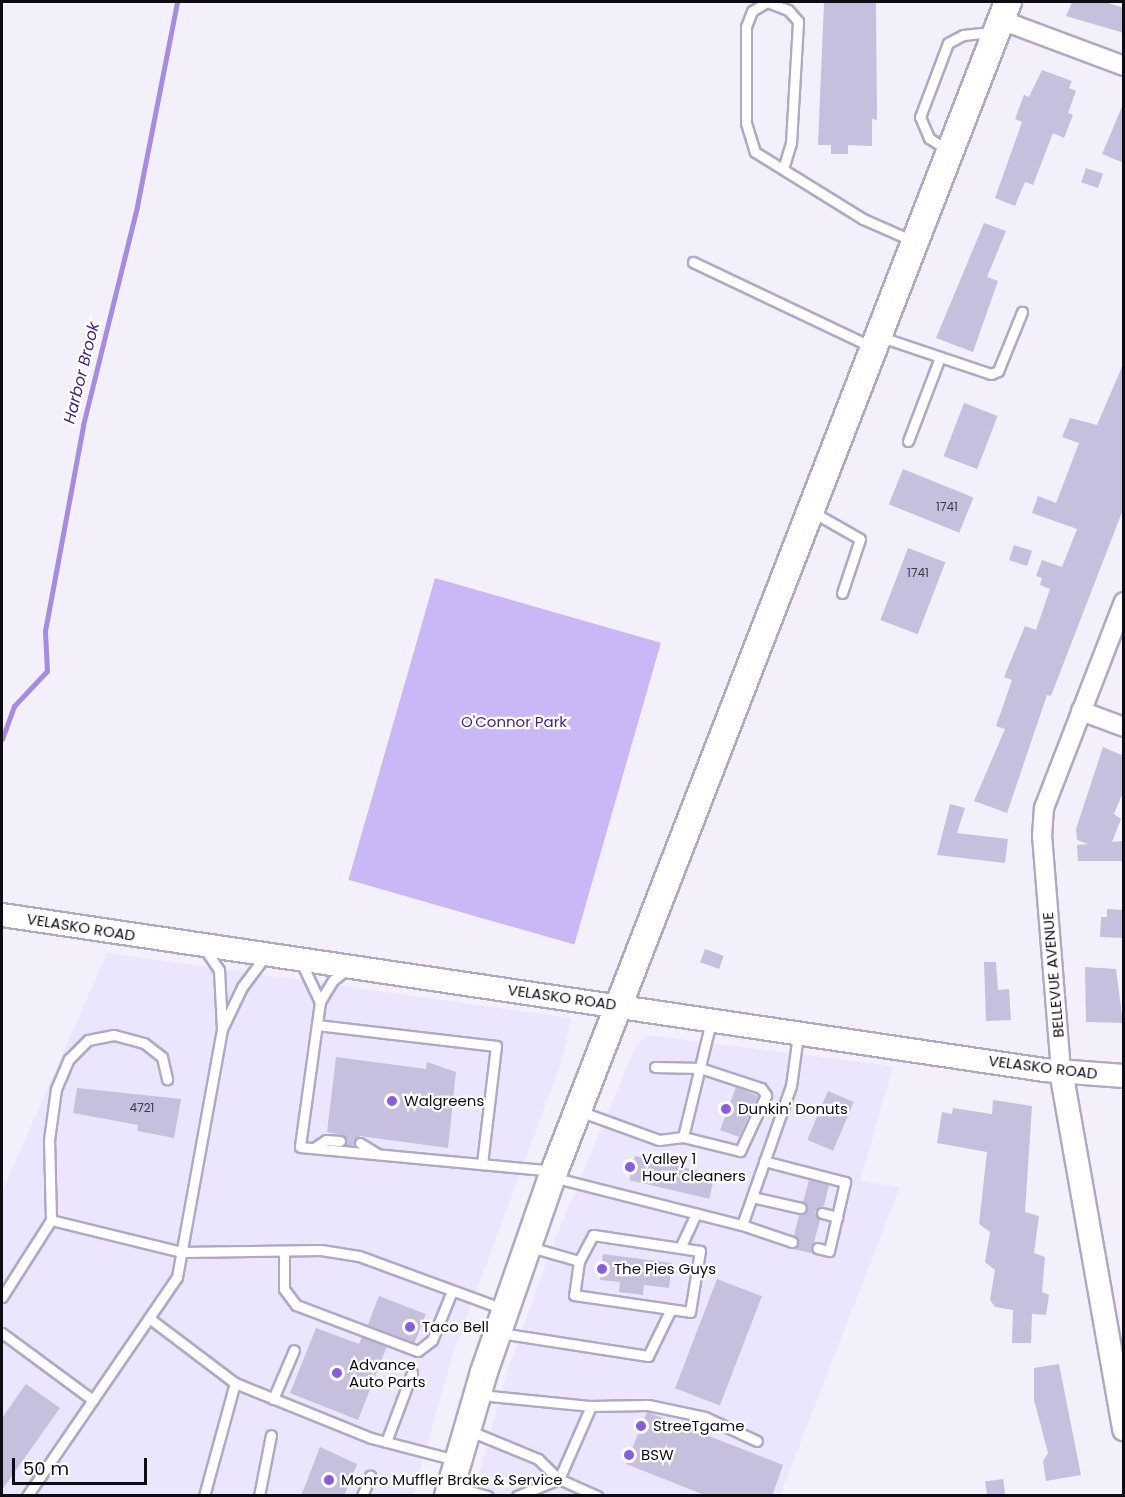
<!DOCTYPE html>
<style>
body{margin:0}
#map{position:relative;width:1125px;height:1497px;overflow:hidden;background:#f3f0fc;font-family:Poppins,sans-serif}
div>[style]{position:absolute}
.built>*{inset:0;background:#ebe6fd}
.green>*{inset:0;background:#c9b8f5;transform-origin:0 0}
.stream>*{height:5px;margin:-2.5px;padding:0 2.5px;transform-origin:2.5px;border-radius:2.5px;background:#a58cde}
.building>*{inset:0;background:#c7bfde;transform-origin:0 0}
.roads{filter:drop-shadow(2px 0 #b0a8c6) drop-shadow(-2px 0 #b0a8c6) drop-shadow(0 2px #b0a8c6) drop-shadow(0 -2px #b0a8c6)}
.service>*{height:9px;margin:-4.5px;padding:0 4.5px;transform-origin:4.5px;border-radius:4.5px;background:#fff}
.minor>*{height:18px;margin:-9px;padding:0 9px;transform-origin:9px;border-radius:9px;background:#fff}
.tertiary>*{height:22px;margin:-11px;padding:0 11px;transform-origin:11px;border-radius:11px;background:#fff}
.secondary>*{height:26px;margin:-13px;padding:0 13px;transform-origin:13px;border-radius:13px;background:#fff}
.dots>*{width:16px;height:16px;translate:-50% -50%;box-sizing:border-box;border:3px solid #fff;border-radius:50%}
span{translate:-50% -50%;white-space:nowrap;text-align:center;line-height:1.15;-webkit-text-stroke:4.5px #fff;paint-order:stroke}
.number-label{font-size:12px;color:#3c3847}
.number-label span{-webkit-text-stroke-width:0}
.park-label{font-size:15px;color:#492382}
.street-label{font-size:15px;color:#0e0b15}
.poi-label{font-size:15px;color:#0e0b15}
.left{translate:0 -50%;text-align:left}
.water-label{font-size:16px;color:#431a7a;font-style:italic}
.frame{position:absolute;inset:0;border:3px solid #0e0b15;pointer-events:none}
.scale{position:absolute;left:12px;top:1458px;width:135px;height:27px;box-sizing:border-box;border:3px solid #0e0b15;border-top:0;padding-left:8px;font-size:18px;line-height:21px;white-space:nowrap;color:#0e0b15;-webkit-text-stroke:4px #fff;paint-order:stroke}
</style>
<div id="map">
<div class="built">
<div style="clip-path:polygon(107px 953px,571px 1018px,561px 1063px,453px 1354px,413px 1495px,2px 1496px,2px 1192px)"></div>
<div style="clip-path:polygon(647px 1035px,893px 1066px,860px 1181px,900px 1187px,780px 1495px,473px 1496px,507px 1372px,552px 1247px,635px 1047px)"></div>
</div>
<div class="green">
<div style="left:435px;top:578px;width:235px;height:314px;rotate:16deg"></div>
</div>
<div class="stream">
<div style="left:2px;top:739px;width:35px;rotate:-70deg"></div>
<div style="left:14px;top:706px;width:48px;rotate:-46.7deg"></div>
<div style="left:47px;top:671px;width:40px;rotate:-92.9deg"></div>
<div style="left:45px;top:631px;width:209px;rotate:-79.5deg"></div>
<div style="left:83px;top:425px;width:226px;rotate:-76.1deg"></div>
<div style="left:137px;top:206px;width:208px;rotate:-78.9deg"></div>
</div>
<div class="building">
<div style="clip-path:polygon(824px 2px,876px 3px,877px 120px,872px 119px,872px 146px,848px 145px,848px 154px,831px 154px,831px 145px,818px 145px)"></div>
<div style="clip-path:polygon(1072px 2px,1105px 2px,1124px 8px,1124px 33px,1066px 16px)"></div>
<div style="clip-path:polygon(1042px 70px,1072px 81px,1069px 88px,1076px 91px,1068px 113px,1073px 115px,1064px 138px,1053px 133px,1033px 185px,1025px 182px,1015px 206px,995px 198px,1022px 122px,1015px 119px,1024px 95px,1029px 97px)"></div>
<div style="clip-path:polygon(1124px 102px,1124px 163px,1102px 154px)"></div>
<div style="left:1086px;top:168px;width:18px;height:15px;rotate:19deg"></div>
<div style="clip-path:polygon(984px 223px,1006px 231px,987px 277px,998px 281px,973px 352px,936px 338px)"></div>
<div style="clip-path:polygon(1124px 362px,1124px 507px,1051px 696px,1047px 695px,1007px 813px,974px 801px,1005px 729px,996px 726px,1012px 680px,1004px 677px,1025px 626px,1036px 630px,1050px 589px,1040px 585px,1042px 578px,1036px 576px,1042px 560px,1062px 567px,1077px 529px,1032px 513px,1038px 496px,1056px 503px,1079px 443px,1062px 437px,1070px 418px,1097px 425px)"></div>
<div style="left:964px;top:403px;width:36px;height:57px;rotate:21deg"></div>
<div style="left:903px;top:469px;width:76px;height:38px;rotate:22deg"></div>
<div style="left:1014px;top:545px;width:19px;height:16px;rotate:18deg"></div>
<div style="left:908px;top:548px;width:40px;height:77px;rotate:21deg"></div>
<div style="clip-path:polygon(1103px 747px,1124px 756px,1124px 790px,1114px 814px,1121px 819px,1112px 842px,1124px 841px,1124px 861px,1078px 861px,1077px 845px,1088px 844px,1077px 840px,1076px 829px)"></div>
<div style="clip-path:polygon(950px 804px,965px 808px,957px 833px,1008px 839px,1005px 863px,937px 855px)"></div>
<div style="clip-path:polygon(1107px 909px,1124px 910px,1124px 938px,1100px 937px,1101px 917px,1107px 917px)"></div>
<div style="left:705px;top:949px;width:20px;height:14px;rotate:20deg"></div>
<div style="clip-path:polygon(984px 962px,996px 962px,998px 990px,1009px 989px,1011px 1020px,986px 1021px)"></div>
<div style="clip-path:polygon(1085px 967px,1116px 969px,1123px 1023px,1086px 1022px)"></div>
<div style="clip-path:polygon(336px 1057px,426px 1069px,427px 1062px,456px 1072px,448px 1148px,360px 1136px,354px 1145px,346px 1145px,343px 1135px,327px 1132px)"></div>
<div style="clip-path:polygon(736px 1087px,758px 1096px,739px 1137px,720px 1130px)"></div>
<div style="clip-path:polygon(77px 1088px,181px 1099px,174px 1138px,137px 1131px,138px 1125px,73px 1113px)"></div>
<div style="left:828px;top:1091px;width:28px;height:53px;rotate:23deg"></div>
<div style="clip-path:polygon(993px 1100px,1032px 1106px,1025px 1212px,1039px 1216px,1034px 1253px,1045px 1257px,1042px 1292px,1049px 1295px,1046px 1315px,1032px 1314px,1031px 1343px,1012px 1343px,1013px 1310px,995px 1307px,990px 1300px,995px 1270px,985px 1262px,990px 1232px,979px 1224px,987px 1152px,937px 1143px,942px 1112px,952px 1114px,953px 1108px,992px 1114px)"></div>
<div style="left:635px;top:1156px;width:82px;height:25px;rotate:13deg"></div>
<div style="clip-path:polygon(809px 1180px,829px 1185px,824px 1206px,815px 1212px,820px 1220px,811px 1253px,793px 1249px,799px 1244px,794px 1235px,799px 1215px,807px 1210px,803px 1202px)"></div>
<div style="clip-path:polygon(603px 1254px,672px 1263px,669px 1288px,644px 1285px,643px 1295px,619px 1292px,620px 1282px,600px 1280px)"></div>
<div style="left:717px;top:1279px;width:48px;height:117px;rotate:21deg"></div>
<div style="left:379px;top:1296px;width:50px;height:31px;rotate:21deg"></div>
<div style="clip-path:polygon(316px 1328px,359px 1344px,362px 1337px,387px 1346px,358px 1420px,290px 1393px)"></div>
<div style="clip-path:polygon(1059px 1364px,1081px 1475px,1046px 1481px,1043px 1461px,1048px 1453px,1034px 1400px,1034px 1368px)"></div>
<div style="clip-path:polygon(26px 1384px,60px 1408px,2px 1490px,2px 1418px)"></div>
<div style="clip-path:polygon(647px 1412px,783px 1465px,772px 1496px,707px 1496px,626px 1464px)"></div>
<div style="clip-path:polygon(320px 1447px,357px 1464px,344px 1496px,301px 1496px)"></div>
<div style="left:1003px;top:1479px;width:15px;height:18px;rotate:82deg"></div>
</div>
<div class="roads">
<div class="service">
<div style="left:949px;top:151px;width:24px;rotate:-147deg"></div>
<div style="left:929px;top:138px;width:23px;rotate:-113deg"></div>
<div style="left:920px;top:117px;width:79px;rotate:-69.3deg"></div>
<div style="left:948px;top:43px;width:17px;rotate:-28deg"></div>
<div style="left:963px;top:35px;width:31px;rotate:-6deg"></div>
<div style="left:783px;top:169px;width:27px;rotate:-73deg"></div>
<div style="left:791px;top:143px;width:122px;rotate:-86.7deg"></div>
<div style="left:798px;top:21px;width:15px;rotate:-132deg"></div>
<div style="left:788px;top:10px;width:22px;rotate:-159deg"></div>
<div style="left:767px;top:2px;width:17px;rotate:149deg"></div>
<div style="left:752px;top:11px;width:17px;rotate:111deg"></div>
<div style="left:746px;top:27px;width:96px;rotate:90deg"></div>
<div style="left:746px;top:123px;width:30px;rotate:73deg"></div>
<div style="left:755px;top:152px;width:127px;rotate:31.8deg"></div>
<div style="left:863px;top:219px;width:55px;rotate:23.7deg"></div>
<div style="left:693px;top:262px;width:198px;rotate:25.4deg"></div>
<div style="left:881px;top:337px;width:116px;rotate:18.6deg"></div>
<div style="left:991px;top:374px;width:8px;rotate:-23deg"></div>
<div style="left:998px;top:371px;width:64px;rotate:-67.9deg"></div>
<div style="left:908px;top:441px;width:90px;rotate:-69.1deg"></div>
<div style="left:811px;top:511px;width:56px;rotate:29.7deg"></div>
<div style="left:860px;top:539px;width:57px;rotate:108.4deg"></div>
<div style="left:302px;top:964px;width:42px;rotate:64.7deg"></div>
<div style="left:346px;top:970px;width:16px;rotate:142deg"></div>
<div style="left:333px;top:980px;width:26px;rotate:121deg"></div>
<div style="left:320px;top:1002px;width:146px;rotate:97.9deg"></div>
<div style="left:300px;top:1147px;width:253px;rotate:5.4deg"></div>
<div style="left:317px;top:1025px;width:180px;rotate:6.7deg"></div>
<div style="left:496px;top:1046px;width:119px;rotate:96.8deg"></div>
<div style="left:222px;top:1029px;width:47px;rotate:-64.5deg"></div>
<div style="left:242px;top:987px;width:40px;rotate:-53deg"></div>
<div style="left:655px;top:1067px;width:45px;rotate:1.3deg"></div>
<div style="left:700px;top:1068px;width:64px;rotate:18.2deg"></div>
<div style="left:761px;top:1088px;width:9px;rotate:54deg"></div>
<div style="left:766px;top:1095px;width:62px;rotate:114.9deg"></div>
<div style="left:740px;top:1151px;width:59px;rotate:-166.2deg"></div>
<div style="left:579px;top:1111px;width:85px;rotate:19.9deg"></div>
<div style="left:659px;top:1140px;width:24px;rotate:-7deg"></div>
<div style="left:683px;top:1137px;width:119px;rotate:-76.4deg"></div>
<div style="left:360px;top:1143px;width:19px;rotate:32deg"></div>
<div style="left:314px;top:1148px;width:14px;rotate:-34deg"></div>
<div style="left:326px;top:1140px;width:14px;rotate:4deg"></div>
<div style="left:764px;top:1161px;width:84px;rotate:14.5deg"></div>
<div style="left:845px;top:1182px;width:71px;rotate:103.1deg"></div>
<div style="left:829px;top:1251px;width:12px;rotate:-166deg"></div>
<div style="left:552px;top:1177px;width:196px;rotate:14.2deg"></div>
<div style="left:742px;top:1225px;width:147px;rotate:-70.6deg"></div>
<div style="left:791px;top:1086px;width:51px;rotate:-82.2deg"></div>
<div style="left:752px;top:1197px;width:50px;rotate:12.7deg"></div>
<div style="left:822px;top:1213px;width:16px;rotate:15deg"></div>
<div style="left:51px;top:1220px;width:134px;rotate:13.8deg"></div>
<div style="left:181px;top:1252px;width:140px;rotate:-0.8deg"></div>
<div style="left:321px;top:1250px;width:38px;rotate:9deg"></div>
<div style="left:359px;top:1256px;width:153px;rotate:20.2deg"></div>
<div style="left:742px;top:1225px;width:53px;rotate:18.8deg"></div>
<div style="left:530px;top:1247px;width:51px;rotate:15.9deg"></div>
<div style="left:579px;top:1261px;width:34px;rotate:98deg"></div>
<div style="left:574px;top:1295px;width:117px;rotate:8.3deg"></div>
<div style="left:690px;top:1312px;width:62px;rotate:-80.7deg"></div>
<div style="left:700px;top:1251px;width:108px;rotate:-171.5deg"></div>
<div style="left:593px;top:1235px;width:30px;rotate:118deg"></div>
<div style="left:680px;top:1248px;width:38px;rotate:-65deg"></div>
<div style="left:284px;top:1251px;width:38px;rotate:90deg"></div>
<div style="left:284px;top:1289px;width:20px;rotate:53deg"></div>
<div style="left:296px;top:1305px;width:130px;rotate:20.7deg"></div>
<div style="left:418px;top:1351px;width:18px;rotate:-38deg"></div>
<div style="left:432px;top:1340px;width:53px;rotate:-67.8deg"></div>
<div style="left:2px;top:1297px;width:91px;rotate:-57.5deg"></div>
<div style="left:51px;top:1220px;width:80px;rotate:-91.4deg"></div>
<div style="left:49px;top:1140px;width:51px;rotate:-82.2deg"></div>
<div style="left:56px;top:1089px;width:33px;rotate:-67deg"></div>
<div style="left:69px;top:1059px;width:27px;rotate:-45deg"></div>
<div style="left:88px;top:1040px;width:26px;rotate:-11deg"></div>
<div style="left:114px;top:1035px;width:31px;rotate:15deg"></div>
<div style="left:144px;top:1043px;width:23px;rotate:38deg"></div>
<div style="left:162px;top:1057px;width:23px;rotate:77deg"></div>
<div style="left:149px;top:1318px;width:108px;rotate:37.1deg"></div>
<div style="left:235px;top:1383px;width:147px;rotate:22deg"></div>
<div style="left:371px;top:1438px;width:88px;rotate:14.5deg"></div>
<div style="left:2px;top:1333px;width:113px;rotate:36.4deg"></div>
<div style="left:500px;top:1333px;width:150px;rotate:8.8deg"></div>
<div style="left:648px;top:1356px;width:52px;rotate:-63.9deg"></div>
<div style="left:480px;top:1395px;width:112px;rotate:5.7deg"></div>
<div style="left:591px;top:1406px;width:57px;rotate:-1deg"></div>
<div style="left:648px;top:1405px;width:58px;rotate:11.9deg"></div>
<div style="left:705px;top:1417px;width:57px;rotate:24.8deg"></div>
<div style="left:273px;top:1399px;width:53px;rotate:-66.8deg"></div>
<div style="left:470px;top:1431px;width:74px;rotate:22.4deg"></div>
<div style="left:538px;top:1459px;width:29px;rotate:44deg"></div>
<div style="left:559px;top:1479px;width:42px;rotate:24.1deg"></div>
<div style="left:386px;top:1442px;width:74px;rotate:-69.4deg"></div>
<div style="left:452px;top:1486px;width:37px;rotate:16deg"></div>
<div style="left:27px;top:1496px;width:265px;rotate:-55.6deg"></div>
<div style="left:177px;top:1277px;width:252px;rotate:-79.7deg"></div>
<div style="left:222px;top:1029px;width:59px;rotate:-92.9deg"></div>
<div style="left:219px;top:970px;width:27px;rotate:-124deg"></div>
<div style="left:204px;top:1496px;width:117px;rotate:-74.7deg"></div>
<div style="left:259px;top:1496px;width:62px;rotate:-78.9deg"></div>
<div style="left:362px;top:1496px;width:22px;rotate:-68deg"></div>
<div style="left:517px;top:1496px;width:45px;rotate:-22deg"></div>
<div style="left:559px;top:1479px;width:80px;rotate:-66.3deg"></div>
</div>
<div class="minor">
<div style="left:1001px;top:20px;width:131px;rotate:20.5deg"></div>
<div style="left:1081px;top:711px;width:46px;rotate:20.4deg"></div>
<div style="left:1061px;top:1071px;width:236px;rotate:-94.6deg"></div>
<div style="left:1042px;top:836px;width:28px;rotate:-86deg"></div>
<div style="left:1044px;top:808px;width:221px;rotate:-68.8deg"></div>
</div>
<div class="tertiary">
<div style="left:2px;top:915px;width:1053px;rotate:8.46deg"></div>
<div style="left:1044px;top:1070px;width:80px;rotate:4.3deg"></div>
<div style="left:1061px;top:1071px;width:364px;rotate:80deg"></div>
</div>
<div class="secondary">
<div style="left:448px;top:1496px;width:129px;rotate:-73.8deg"></div>
<div style="left:484px;top:1372px;width:207px;rotate:-70.8deg"></div>
<div style="left:552px;top:1177px;width:1260px;rotate:-68.79deg"></div>
</div>
</div>
<div class="dots">
<div style="left:392px;top:1101px;background:#895ed8"></div>
<div style="left:726px;top:1109px;background:#895ed8"></div>
<div style="left:630px;top:1167px;background:#895ed8"></div>
<div style="left:602px;top:1269px;background:#895ed8"></div>
<div style="left:410px;top:1327px;background:#895ed8"></div>
<div style="left:337px;top:1373px;background:#895ed8"></div>
<div style="left:641px;top:1426px;background:#895ed8"></div>
<div style="left:629px;top:1455px;background:#895ed8"></div>
<div style="left:329px;top:1480px;background:#895ed8"></div>
</div>
<div class="number-label">
<span style="left:947px;top:507px">1741</span>
<span style="left:918px;top:573px">1741</span>
<span style="left:142px;top:1108px">4721</span>
</div>
<div class="park-label">
<span style="left:514px;top:722px">O'Connor Park</span>
</div>
<div class="street-label">
<span style="left:81px;top:927px;rotate:9deg">VELASKO ROAD</span>
<span style="left:1053px;top:975px;rotate:-95deg">BELLEVUE AVENUE</span>
<span style="left:562px;top:997px;rotate:8deg">VELASKO ROAD</span>
<span style="left:1043px;top:1067px;rotate:7deg">VELASKO ROAD</span>
</div>
<div class="poi-label">
<span class="left" style="left:404px;top:1101px">Walgreens</span>
<span class="left" style="left:738px;top:1109px">Dunkin' Donuts</span>
<span class="left" style="left:642px;top:1167px">Valley 1<br>Hour cleaners</span>
<span class="left" style="left:614px;top:1269px">The Pies Guys</span>
<span class="left" style="left:422px;top:1327px">Taco Bell</span>
<span class="left" style="left:349px;top:1373px">Advance<br>Auto Parts</span>
<span class="left" style="left:653px;top:1426px">StreeTgame</span>
<span class="left" style="left:641px;top:1455px">BSW</span>
<span class="left" style="left:341px;top:1480px">Monro Muffler Brake &amp; Service</span>
</div>
<div class="water-label">
<span style="left:82px;top:373px;rotate:-76deg">Harbor Brook</span>
</div>
<div class="frame"></div>
<div class="scale">50 m</div>
</div>
